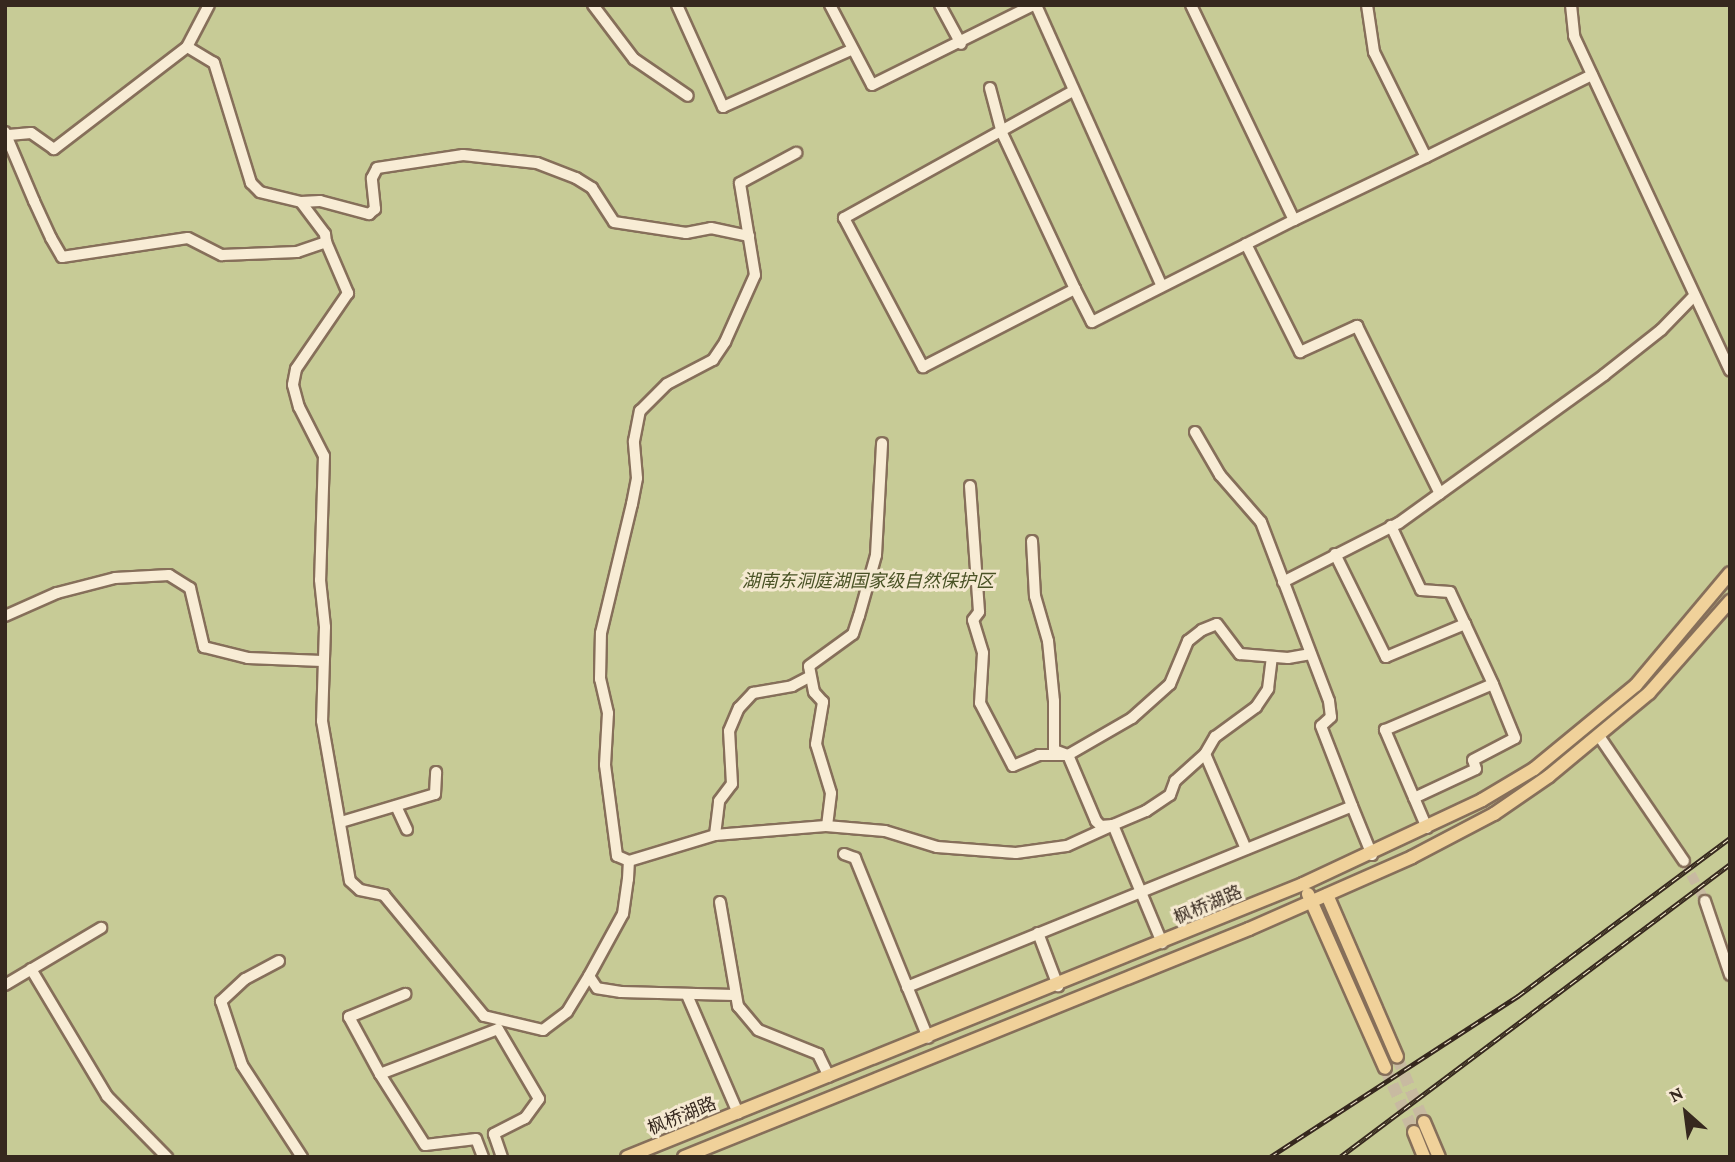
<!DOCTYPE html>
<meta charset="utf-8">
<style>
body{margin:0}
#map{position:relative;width:1735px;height:1162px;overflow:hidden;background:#eddec2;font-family:"Crimson Pro","Noto Sans SC",serif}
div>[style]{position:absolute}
.green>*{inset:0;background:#c7cb96;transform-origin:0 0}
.minor-tunnel>*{height:10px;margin-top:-5px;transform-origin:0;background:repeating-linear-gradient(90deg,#c8baa1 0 10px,transparent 0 15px)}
.major-tunnel>*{height:12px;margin-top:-6px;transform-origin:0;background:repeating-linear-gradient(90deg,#c8baa1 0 12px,transparent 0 18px)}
.roads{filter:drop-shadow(2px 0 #866f5a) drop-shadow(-2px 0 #866f5a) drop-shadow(0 2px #866f5a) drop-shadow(0 -2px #866f5a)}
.minor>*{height:10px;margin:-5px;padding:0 5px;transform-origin:5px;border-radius:5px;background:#f8ecd5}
.major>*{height:12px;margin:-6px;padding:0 6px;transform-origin:6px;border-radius:6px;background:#f0d19a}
.rail>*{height:5px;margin-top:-2.5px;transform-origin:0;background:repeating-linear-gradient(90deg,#f5e9d1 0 8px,#36281e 0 16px);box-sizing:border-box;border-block:2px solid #36281e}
span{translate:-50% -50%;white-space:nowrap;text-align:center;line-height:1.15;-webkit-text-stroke:6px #f5e9d1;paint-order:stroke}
.park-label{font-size:18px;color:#495225;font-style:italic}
.street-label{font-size:18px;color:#36281e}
.frame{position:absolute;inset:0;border:7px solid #36281e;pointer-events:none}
.north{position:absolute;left:1651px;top:1078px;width:70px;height:70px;-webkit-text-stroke:5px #f5e9d1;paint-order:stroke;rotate:332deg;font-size:19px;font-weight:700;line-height:28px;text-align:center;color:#36281e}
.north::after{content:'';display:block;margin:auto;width:24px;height:32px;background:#36281e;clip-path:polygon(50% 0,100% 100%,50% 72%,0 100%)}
</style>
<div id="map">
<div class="green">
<div style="left:5px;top:5px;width:1725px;height:1152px"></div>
</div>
<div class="minor-tunnel">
<div style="left:1684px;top:861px;width:45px;rotate:62.3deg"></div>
</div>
<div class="major-tunnel">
<div style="left:1397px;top:1057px;width:70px;rotate:67.4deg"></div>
<div style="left:1385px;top:1068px;width:70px;rotate:65.6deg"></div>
</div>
<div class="roads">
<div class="minor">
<div style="left:593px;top:5px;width:68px;rotate:52.8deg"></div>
<div style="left:634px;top:59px;width:65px;rotate:34.4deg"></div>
<div style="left:677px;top:5px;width:112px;rotate:65.7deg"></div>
<div style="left:723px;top:107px;width:140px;rotate:-24deg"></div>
<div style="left:830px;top:5px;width:90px;rotate:62.3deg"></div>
<div style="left:872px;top:85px;width:180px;rotate:-26.4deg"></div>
<div style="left:940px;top:5px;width:44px;rotate:61.7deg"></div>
<div style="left:1036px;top:5px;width:307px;rotate:65.9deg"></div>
<div style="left:1367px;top:5px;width:48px;rotate:81.5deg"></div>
<div style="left:1374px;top:52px;width:117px;rotate:63.7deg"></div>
<div style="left:1426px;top:157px;width:185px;rotate:-26.3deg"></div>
<div style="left:1571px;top:5px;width:31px;rotate:84deg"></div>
<div style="left:1574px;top:36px;width:369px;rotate:65deg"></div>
<div style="left:187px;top:47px;width:47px;rotate:-62.4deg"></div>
<div style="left:990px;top:88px;width:47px;rotate:75.1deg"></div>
<div style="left:1002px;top:133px;width:172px;rotate:64.9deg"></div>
<div style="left:1073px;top:91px;width:262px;rotate:151deg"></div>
<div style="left:844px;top:218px;width:169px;rotate:62.1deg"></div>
<div style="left:923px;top:367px;width:171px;rotate:-27.2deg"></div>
<div style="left:1075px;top:289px;width:37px;rotate:63deg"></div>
<div style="left:1092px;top:322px;width:226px;rotate:-26.8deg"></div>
<div style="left:1294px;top:220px;width:238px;rotate:-115.6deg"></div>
<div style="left:5px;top:132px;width:3px;rotate:72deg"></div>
<div style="left:6px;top:135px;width:72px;rotate:67deg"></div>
<div style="left:34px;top:201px;width:41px;rotate:65.3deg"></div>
<div style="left:51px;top:238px;width:22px;rotate:60deg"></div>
<div style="left:62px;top:257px;width:127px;rotate:-8.6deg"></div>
<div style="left:188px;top:238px;width:38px;rotate:27deg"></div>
<div style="left:222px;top:255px;width:75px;rotate:-2.3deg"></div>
<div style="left:297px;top:252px;width:31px;rotate:-19deg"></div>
<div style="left:326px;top:242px;width:8px;rotate:-97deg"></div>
<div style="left:325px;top:234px;width:40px;rotate:-127deg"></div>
<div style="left:301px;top:202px;width:42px;rotate:-166.3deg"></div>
<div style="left:260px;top:192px;width:13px;rotate:-135deg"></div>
<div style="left:251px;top:183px;width:126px;rotate:-107.1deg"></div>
<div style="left:214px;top:63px;width:31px;rotate:-149deg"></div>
<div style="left:187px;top:47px;width:168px;rotate:142.5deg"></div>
<div style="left:54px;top:149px;width:28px;rotate:-145deg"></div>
<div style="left:31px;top:133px;width:25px;rotate:175deg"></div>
<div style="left:301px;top:202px;width:19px;rotate:-3deg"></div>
<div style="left:320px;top:201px;width:51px;rotate:14.9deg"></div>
<div style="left:369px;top:214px;width:8px;rotate:-40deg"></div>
<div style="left:375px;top:209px;width:31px;rotate:-96deg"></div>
<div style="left:372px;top:178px;width:11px;rotate:-63deg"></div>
<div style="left:377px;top:168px;width:87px;rotate:-8.6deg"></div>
<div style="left:463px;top:155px;width:74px;rotate:6.2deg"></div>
<div style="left:537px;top:163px;width:42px;rotate:21deg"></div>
<div style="left:576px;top:178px;width:19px;rotate:32deg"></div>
<div style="left:592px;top:188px;width:40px;rotate:57.1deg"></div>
<div style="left:614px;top:222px;width:73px;rotate:8.7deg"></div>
<div style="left:686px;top:233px;width:25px;rotate:-11deg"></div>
<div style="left:711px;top:228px;width:39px;rotate:12deg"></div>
<div style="left:1294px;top:220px;width:146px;rotate:-25.5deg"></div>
<div style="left:326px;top:242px;width:56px;rotate:66.7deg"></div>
<div style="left:348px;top:293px;width:92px;rotate:124.4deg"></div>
<div style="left:296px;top:369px;width:16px;rotate:101deg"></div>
<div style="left:293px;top:385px;width:23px;rotate:75deg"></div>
<div style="left:299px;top:407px;width:55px;rotate:63deg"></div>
<div style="left:324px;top:456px;width:124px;rotate:91.8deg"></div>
<div style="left:320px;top:580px;width:47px;rotate:83.9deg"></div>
<div style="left:325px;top:627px;width:94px;rotate:91.8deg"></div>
<div style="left:322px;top:721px;width:162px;rotate:80.1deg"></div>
<div style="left:350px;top:881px;width:13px;rotate:42deg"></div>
<div style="left:360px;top:890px;width:25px;rotate:12deg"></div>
<div style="left:384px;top:895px;width:157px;rotate:50.4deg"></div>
<div style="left:484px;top:1016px;width:61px;rotate:13.3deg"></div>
<div style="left:543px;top:1030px;width:30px;rotate:-37deg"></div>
<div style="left:567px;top:1012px;width:42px;rotate:-58.6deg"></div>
<div style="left:1246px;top:244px;width:121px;rotate:63.4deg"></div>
<div style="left:1300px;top:352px;width:63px;rotate:-24.5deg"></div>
<div style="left:1357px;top:326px;width:187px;rotate:63.7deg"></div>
<div style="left:1195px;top:432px;width:50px;rotate:59.8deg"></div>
<div style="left:1220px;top:475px;width:62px;rotate:48.9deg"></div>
<div style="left:1261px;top:522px;width:191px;rotate:69.2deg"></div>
<div style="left:1329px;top:701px;width:16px;rotate:83deg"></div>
<div style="left:1331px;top:717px;width:13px;rotate:138deg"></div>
<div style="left:1321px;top:726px;width:86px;rotate:68.8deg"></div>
<div style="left:970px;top:486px;width:126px;rotate:85.9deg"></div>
<div style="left:979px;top:612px;width:10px;rotate:127deg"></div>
<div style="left:973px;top:620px;width:34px;rotate:73deg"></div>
<div style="left:983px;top:653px;width:50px;rotate:93.4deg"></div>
<div style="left:980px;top:703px;width:71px;rotate:62.4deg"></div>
<div style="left:1013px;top:766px;width:28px;rotate:-23deg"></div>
<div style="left:1039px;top:755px;width:29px"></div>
<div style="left:1068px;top:755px;width:74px;rotate:-30deg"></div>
<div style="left:1132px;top:718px;width:51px;rotate:-41.8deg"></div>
<div style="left:1170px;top:684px;width:47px;rotate:-67.3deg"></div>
<div style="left:1188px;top:641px;width:18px;rotate:-38deg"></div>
<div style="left:1202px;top:630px;width:16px;rotate:-22deg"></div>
<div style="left:1217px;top:624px;width:38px;rotate:53deg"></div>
<div style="left:1240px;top:654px;width:48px;rotate:4.8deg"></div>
<div style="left:1288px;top:658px;width:23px;rotate:-10deg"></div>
<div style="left:1032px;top:541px;width:55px;rotate:86.9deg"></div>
<div style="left:1035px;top:596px;width:47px;rotate:73.9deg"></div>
<div style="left:1048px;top:641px;width:60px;rotate:84.3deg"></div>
<div style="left:1054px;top:701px;width:49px;rotate:90deg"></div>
<div style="left:1054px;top:750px;width:15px;rotate:20deg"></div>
<div style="left:1068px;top:755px;width:72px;rotate:67deg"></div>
<div style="left:1096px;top:821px;width:7px;rotate:45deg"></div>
<div style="left:1101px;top:826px;width:12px;rotate:-5deg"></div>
<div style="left:1113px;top:825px;width:36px;rotate:-23deg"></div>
<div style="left:1146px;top:811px;width:29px;rotate:-34deg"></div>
<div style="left:1170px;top:795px;width:15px;rotate:-70deg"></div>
<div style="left:1175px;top:781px;width:40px;rotate:-42deg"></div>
<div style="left:1335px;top:554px;width:115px;rotate:63.7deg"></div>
<div style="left:1386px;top:657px;width:86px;rotate:-22.7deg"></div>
<div style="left:1465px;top:624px;width:35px;rotate:-115deg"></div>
<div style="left:1450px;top:592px;width:29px;rotate:-176deg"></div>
<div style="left:1421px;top:590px;width:71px;rotate:-115.1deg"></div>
<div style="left:1283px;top:582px;width:130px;rotate:-27deg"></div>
<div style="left:1399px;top:523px;width:253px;rotate:-35.8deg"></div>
<div style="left:1604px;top:375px;width:73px;rotate:-38.3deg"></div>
<div style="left:1661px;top:330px;width:46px;rotate:-45.9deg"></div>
<div style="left:5px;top:616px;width:57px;rotate:-23.9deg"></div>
<div style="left:57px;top:593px;width:60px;rotate:-14.5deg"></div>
<div style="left:115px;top:578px;width:54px;rotate:-3.2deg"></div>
<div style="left:169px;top:575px;width:25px;rotate:32deg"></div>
<div style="left:190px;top:588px;width:61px;rotate:76.7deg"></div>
<div style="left:204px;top:647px;width:45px;rotate:14deg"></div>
<div style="left:248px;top:658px;width:74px;rotate:2.3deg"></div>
<div style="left:1599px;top:736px;width:151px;rotate:55.8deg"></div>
<div style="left:1414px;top:798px;width:68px;rotate:-25.1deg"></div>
<div style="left:1476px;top:769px;width:9px;rotate:-108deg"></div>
<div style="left:1473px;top:760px;width:47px;rotate:-27.6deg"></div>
<div style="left:1515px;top:738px;width:58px;rotate:-112.2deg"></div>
<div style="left:396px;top:806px;width:26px;rotate:65deg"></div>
<div style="left:341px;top:822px;width:98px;rotate:-16.6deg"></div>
<div style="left:435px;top:794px;width:22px;rotate:-87deg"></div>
<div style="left:827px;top:826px;width:33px;rotate:-83deg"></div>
<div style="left:831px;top:793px;width:51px;rotate:-107deg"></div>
<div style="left:816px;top:744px;width:43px;rotate:-80.5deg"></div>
<div style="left:823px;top:702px;width:13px;rotate:-132deg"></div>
<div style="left:814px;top:692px;width:26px;rotate:-101deg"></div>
<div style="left:809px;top:666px;width:54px;rotate:-36deg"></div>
<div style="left:853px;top:634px;width:19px;rotate:-72deg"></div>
<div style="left:859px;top:616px;width:63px;rotate:-74.4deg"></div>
<div style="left:876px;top:555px;width:112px;rotate:-86.9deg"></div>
<div style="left:1427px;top:828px;width:107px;rotate:-113.2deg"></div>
<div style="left:1385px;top:730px;width:117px;rotate:-23.1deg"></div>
<div style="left:1493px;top:684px;width:66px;rotate:-115deg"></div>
<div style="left:715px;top:835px;width:34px;rotate:-83deg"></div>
<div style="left:719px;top:801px;width:21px;rotate:-53deg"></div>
<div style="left:732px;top:784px;width:53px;rotate:-93.2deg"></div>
<div style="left:729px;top:731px;width:25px;rotate:-67deg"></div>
<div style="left:739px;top:708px;width:21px;rotate:-47deg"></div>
<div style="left:753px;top:693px;width:40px;rotate:-10deg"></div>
<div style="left:792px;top:686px;width:19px;rotate:-28deg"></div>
<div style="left:1246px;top:849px;width:103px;rotate:-113.3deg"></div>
<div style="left:1205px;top:754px;width:20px;rotate:-60deg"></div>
<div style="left:1215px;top:737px;width:51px;rotate:-36.2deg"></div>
<div style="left:1256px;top:707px;width:22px;rotate:-56deg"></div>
<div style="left:1268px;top:689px;width:32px;rotate:-83deg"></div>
<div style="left:844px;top:854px;width:12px;rotate:20deg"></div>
<div style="left:855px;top:858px;width:194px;rotate:67.9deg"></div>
<div style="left:629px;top:861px;width:90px;rotate:-16.8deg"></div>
<div style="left:715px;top:835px;width:111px;rotate:-4.6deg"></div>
<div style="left:826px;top:826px;width:59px;rotate:4.8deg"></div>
<div style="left:885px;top:831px;width:54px;rotate:17.1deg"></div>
<div style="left:937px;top:847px;width:79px;rotate:4.3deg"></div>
<div style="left:1016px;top:853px;width:51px;rotate:-7.8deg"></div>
<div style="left:1067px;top:846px;width:51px;rotate:-24.5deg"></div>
<div style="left:1113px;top:825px;width:128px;rotate:67.4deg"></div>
<div style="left:1705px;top:901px;width:78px;rotate:71.3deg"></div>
<div style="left:720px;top:902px;width:106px;rotate:80.2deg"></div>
<div style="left:738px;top:1006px;width:31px;rotate:50deg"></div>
<div style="left:758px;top:1030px;width:65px;rotate:21.8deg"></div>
<div style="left:818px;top:1054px;width:25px;rotate:64deg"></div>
<div style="left:1038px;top:933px;width:57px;rotate:69.3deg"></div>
<div style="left:279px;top:961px;width:38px;rotate:152deg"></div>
<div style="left:245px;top:979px;width:33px;rotate:137deg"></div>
<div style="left:221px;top:1001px;width:67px;rotate:71.8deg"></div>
<div style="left:242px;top:1065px;width:110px;rotate:56.9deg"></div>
<div style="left:31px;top:969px;width:148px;rotate:59.1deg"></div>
<div style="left:107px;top:1096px;width:86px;rotate:45.5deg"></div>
<div style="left:5px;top:985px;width:112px;rotate:-30.7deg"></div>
<div style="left:907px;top:987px;width:480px;rotate:-22.1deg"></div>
<div style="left:1352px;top:806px;width:53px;rotate:67.8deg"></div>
<div style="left:687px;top:995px;width:129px;rotate:66.6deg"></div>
<div style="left:734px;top:995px;width:113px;rotate:-178.5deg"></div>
<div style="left:621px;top:992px;width:24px;rotate:-171deg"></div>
<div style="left:597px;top:988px;width:14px;rotate:-124deg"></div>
<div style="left:589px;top:976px;width:71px;rotate:-61.3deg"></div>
<div style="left:623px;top:914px;width:35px;rotate:-82deg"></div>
<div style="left:628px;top:879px;width:18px;rotate:-87deg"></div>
<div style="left:629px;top:861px;width:13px;rotate:-157deg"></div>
<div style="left:617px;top:856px;width:92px;rotate:-97.5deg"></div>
<div style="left:605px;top:765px;width:52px;rotate:-86.7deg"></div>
<div style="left:608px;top:713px;width:35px;rotate:-103deg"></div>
<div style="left:600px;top:679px;width:46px;rotate:-88.8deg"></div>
<div style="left:601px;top:633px;width:133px;rotate:-76.5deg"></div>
<div style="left:632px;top:504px;width:26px;rotate:-79deg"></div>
<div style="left:637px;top:478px;width:37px;rotate:-95deg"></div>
<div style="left:634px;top:441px;width:31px;rotate:-79deg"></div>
<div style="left:640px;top:411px;width:38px;rotate:-45deg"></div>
<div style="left:667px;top:384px;width:52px;rotate:-27.6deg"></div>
<div style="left:713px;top:360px;width:22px;rotate:-56deg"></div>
<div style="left:725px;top:342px;width:73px;rotate:-65.9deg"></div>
<div style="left:755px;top:275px;width:93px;rotate:-99.3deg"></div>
<div style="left:740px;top:183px;width:64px;rotate:-28.2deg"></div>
<div style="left:380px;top:1074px;width:65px;rotate:-118.5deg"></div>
<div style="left:349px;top:1017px;width:61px;rotate:-22.3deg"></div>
<div style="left:483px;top:1157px;width:19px;rotate:-111deg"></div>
<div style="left:476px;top:1139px;width:51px;rotate:173.3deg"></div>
<div style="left:425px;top:1145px;width:84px;rotate:-122.4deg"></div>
<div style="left:380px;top:1074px;width:126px;rotate:-20.9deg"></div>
<div style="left:498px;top:1029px;width:81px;rotate:59.6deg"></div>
<div style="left:539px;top:1099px;width:24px;rotate:126deg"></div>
<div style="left:525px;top:1118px;width:35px;rotate:153deg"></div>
<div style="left:494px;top:1134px;width:24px;rotate:71deg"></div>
</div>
<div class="major">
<div style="left:1308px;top:894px;width:190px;rotate:66.1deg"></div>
<div style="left:1327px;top:895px;width:176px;rotate:66.6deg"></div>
<div style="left:1424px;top:1122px;width:38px;rotate:67deg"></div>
<div style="left:1414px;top:1132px;width:27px;rotate:68deg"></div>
<div style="left:627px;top:1157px;width:729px;rotate:-21.99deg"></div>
<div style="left:1303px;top:884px;width:198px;rotate:-25.1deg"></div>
<div style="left:1482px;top:800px;width:61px;rotate:-30.8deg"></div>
<div style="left:1534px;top:769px;width:132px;rotate:-39.5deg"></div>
<div style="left:1636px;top:685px;width:146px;rotate:-50deg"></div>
<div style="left:684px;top:1157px;width:609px;rotate:-21.98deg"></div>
<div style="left:1249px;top:929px;width:178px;rotate:-23.8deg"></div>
<div style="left:1412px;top:857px;width:93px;rotate:-27.7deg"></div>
<div style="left:1494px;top:814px;width:67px;rotate:-34.6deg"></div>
<div style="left:1549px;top:776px;width:130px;rotate:-39.7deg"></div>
<div style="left:1649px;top:693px;width:123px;rotate:-48.6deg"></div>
</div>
</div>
<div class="rail">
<div style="left:1270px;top:1157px;width:296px;rotate:-33deg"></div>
<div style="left:1518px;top:996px;width:264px;rotate:-36.7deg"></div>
<div style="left:1340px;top:1157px;width:488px;rotate:-36.9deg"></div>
</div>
<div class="park-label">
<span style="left:868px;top:581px">湖南东洞庭湖国家级自然保护区</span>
</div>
<div class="street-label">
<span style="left:1208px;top:905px;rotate:-23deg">枫桥湖路</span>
<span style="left:682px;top:1116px;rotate:-22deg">枫桥湖路</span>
</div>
<div class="frame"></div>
<div class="north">N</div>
</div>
